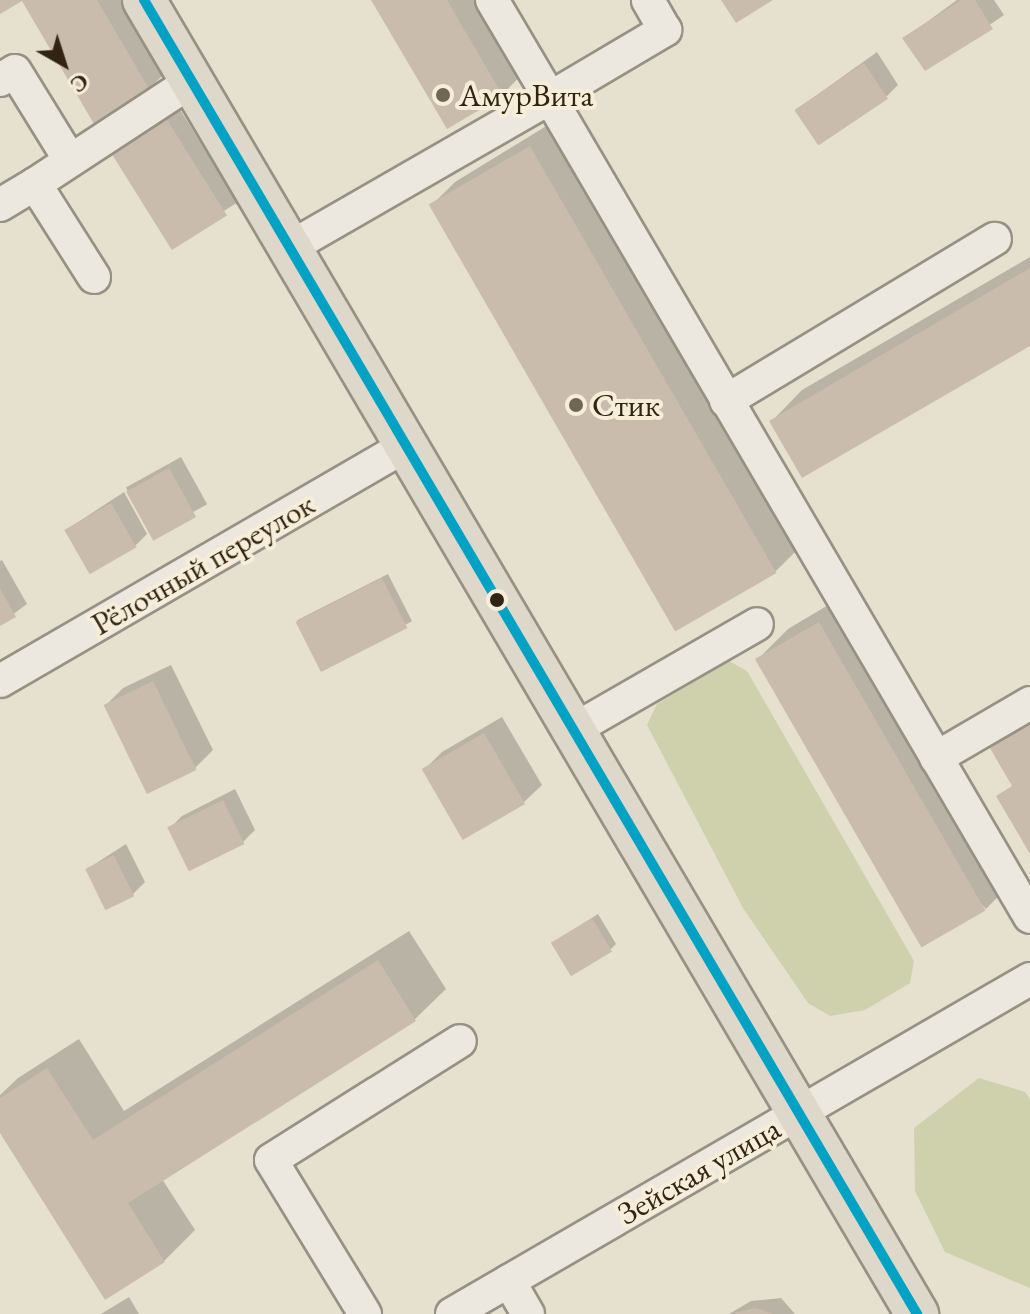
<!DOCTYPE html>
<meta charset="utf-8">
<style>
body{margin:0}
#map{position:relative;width:1030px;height:1314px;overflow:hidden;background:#e6e0ce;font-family:"EB Garamond",serif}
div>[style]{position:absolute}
.green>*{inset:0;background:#cfd0ac}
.shadow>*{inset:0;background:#0003;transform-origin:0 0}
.building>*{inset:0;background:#cabcad;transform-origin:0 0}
.roads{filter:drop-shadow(2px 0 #979185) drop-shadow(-2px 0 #979185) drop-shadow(0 2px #979185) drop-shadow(0 -2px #979185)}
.minor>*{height:32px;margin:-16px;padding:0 16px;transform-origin:16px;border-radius:16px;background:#ece8df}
.major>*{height:42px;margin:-21px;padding:0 21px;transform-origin:21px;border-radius:21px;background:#ded8ca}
.bus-1>*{height:10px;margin:-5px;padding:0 5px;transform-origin:5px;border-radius:5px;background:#02a2c5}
.dots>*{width:22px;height:22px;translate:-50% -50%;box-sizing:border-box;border:4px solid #f6eed9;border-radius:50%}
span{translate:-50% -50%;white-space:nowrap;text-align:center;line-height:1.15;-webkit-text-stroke:8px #f6eed9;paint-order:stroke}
.poi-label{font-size:32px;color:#312412}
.left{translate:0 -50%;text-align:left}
.street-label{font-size:32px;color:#312412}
.north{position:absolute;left:24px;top:24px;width:80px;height:80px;-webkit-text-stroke:6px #f6eed9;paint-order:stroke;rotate:141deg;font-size:22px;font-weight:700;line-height:32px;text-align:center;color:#312412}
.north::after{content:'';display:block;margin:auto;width:28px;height:36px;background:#312412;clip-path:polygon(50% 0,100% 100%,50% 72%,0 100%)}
</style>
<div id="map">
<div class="green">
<div style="clip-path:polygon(729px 661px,747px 671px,914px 961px,910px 983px,865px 1010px,830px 1016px,808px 1003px,743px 908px,647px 725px,657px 704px)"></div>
<div style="clip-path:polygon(979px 1078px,1025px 1092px,1030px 1099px,1030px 1288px,945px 1252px,915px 1191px,914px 1128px)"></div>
</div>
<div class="shadow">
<div style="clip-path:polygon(24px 0,146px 0,180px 58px,149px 89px)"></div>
<div style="clip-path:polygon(374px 0,495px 0,532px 64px,502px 95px)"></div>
<div style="clip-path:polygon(957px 0,994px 0,1004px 15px,925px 69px,905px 38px)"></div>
<div style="clip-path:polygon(877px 52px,898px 85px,886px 97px,796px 110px)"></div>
<div style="left:179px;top:108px;width:111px;height:80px;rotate:58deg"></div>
<div style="clip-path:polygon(561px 117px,808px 539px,777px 570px,678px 628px,432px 205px,455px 182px)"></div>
<div style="clip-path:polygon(1030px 257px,1030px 344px,772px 421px,802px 390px)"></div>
<div style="left:181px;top:457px;width:54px;height:63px;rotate:61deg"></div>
<div style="clip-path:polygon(124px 492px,147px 534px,135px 546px,66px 530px)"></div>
<div style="clip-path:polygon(2px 560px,27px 604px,0 624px,0 561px)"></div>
<div style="left:388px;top:574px;width:53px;height:102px;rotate:63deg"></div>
<div style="clip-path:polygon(850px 592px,1016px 878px,986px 909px,758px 659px,788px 629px)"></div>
<div style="clip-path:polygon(171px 665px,213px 750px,195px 768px,105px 706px,123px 688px)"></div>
<div style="clip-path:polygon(502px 717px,542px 785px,524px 802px,424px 770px,442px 752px)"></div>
<div style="clip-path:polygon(235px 789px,255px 830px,243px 842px,170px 828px,182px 816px)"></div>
<div style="clip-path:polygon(126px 844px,145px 882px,133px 894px,87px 869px)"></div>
<div style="clip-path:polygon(598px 914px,616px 944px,611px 949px,553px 943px)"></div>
<div style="clip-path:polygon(409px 931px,446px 989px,415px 1019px,162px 1179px,195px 1230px,164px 1261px,0 1129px,0 1095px,18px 1078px,79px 1039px,124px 1111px)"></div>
<div style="clip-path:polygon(129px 1297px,139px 1314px,101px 1314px)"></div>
<div style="clip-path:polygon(781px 1298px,795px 1314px,729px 1314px,751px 1301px)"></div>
</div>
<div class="building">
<div style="clip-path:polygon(0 0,97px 0,150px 90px,94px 124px,22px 1px,0 14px)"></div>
<div style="clip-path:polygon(371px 0,447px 0,503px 96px,447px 129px)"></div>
<div style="clip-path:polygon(721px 0,773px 0,736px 23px)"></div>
<div style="clip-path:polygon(961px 0,975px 0,993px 29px,925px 71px,902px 38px)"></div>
<div style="left:864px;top:63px;width:43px;height:84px;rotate:56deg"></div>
<div style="left:166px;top:118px;width:115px;height:65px;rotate:58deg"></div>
<div style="left:530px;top:146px;width:493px;height:117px;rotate:60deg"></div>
<div style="clip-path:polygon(1030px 268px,1030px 346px,802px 478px,769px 421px)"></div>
<div style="left:169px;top:468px;width:56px;height:49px;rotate:61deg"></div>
<div style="left:111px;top:503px;width:51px;height:54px;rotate:60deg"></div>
<div style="left:382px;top:578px;width:56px;height:97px;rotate:63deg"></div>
<div style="clip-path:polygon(0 588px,16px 617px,0 626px)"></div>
<div style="left:819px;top:622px;width:333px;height:74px;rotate:60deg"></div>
<div style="left:153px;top:681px;width:99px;height:55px;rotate:64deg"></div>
<div style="clip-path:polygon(1030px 718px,1030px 854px,996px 796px,1012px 786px,987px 743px)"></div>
<div style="left:484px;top:733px;width:82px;height:72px;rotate:60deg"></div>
<div style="left:223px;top:800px;width:49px;height:62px;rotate:64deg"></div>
<div style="left:114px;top:855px;width:46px;height:32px;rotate:64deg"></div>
<div style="left:592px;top:918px;width:39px;height:48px;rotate:59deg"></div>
<div style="clip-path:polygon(378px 960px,416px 1021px,128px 1203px,165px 1262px,105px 1300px,0 1133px,0 1098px,47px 1068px,93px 1140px)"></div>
<div style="clip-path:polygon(755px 1308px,774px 1314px,735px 1314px,735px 1313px)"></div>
</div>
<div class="roads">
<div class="minor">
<div style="left:492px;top:0;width:114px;rotate:59.4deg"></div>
<div style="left:550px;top:98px;width:134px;rotate:-30.6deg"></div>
<div style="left:665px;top:30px;width:34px;rotate:-120deg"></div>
<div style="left:0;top:80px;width:17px;rotate:-31deg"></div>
<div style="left:15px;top:71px;width:105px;rotate:58.3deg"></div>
<div style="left:0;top:205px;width:41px;rotate:-31deg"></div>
<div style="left:289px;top:248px;width:301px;rotate:-29.9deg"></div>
<div style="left:550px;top:98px;width:949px;rotate:59.63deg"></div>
<div style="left:94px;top:277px;width:110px;rotate:-122.4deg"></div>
<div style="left:35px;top:184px;width:188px;rotate:-33.3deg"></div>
<div style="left:726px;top:401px;width:314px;rotate:-31.1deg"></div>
<div style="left:0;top:681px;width:469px;rotate:-30.1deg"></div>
<div style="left:573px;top:730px;width:212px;rotate:-29.9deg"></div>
<div style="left:936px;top:758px;width:109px;rotate:-30.3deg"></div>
<div style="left:509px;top:1281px;width:38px;rotate:60deg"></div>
<div style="left:365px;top:1314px;width:180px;rotate:-121.4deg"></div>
<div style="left:271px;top:1160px;width:223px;rotate:-32.2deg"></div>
<div style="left:452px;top:1314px;width:668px;rotate:-30.1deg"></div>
</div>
<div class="major">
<div style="left:144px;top:0;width:1525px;rotate:59.53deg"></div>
</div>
</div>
<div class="bus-1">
<div style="left:144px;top:0;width:1525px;rotate:59.53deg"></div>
</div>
<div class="dots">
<div style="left:443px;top:95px;background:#706654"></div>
<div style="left:576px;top:405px;background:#706654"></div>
<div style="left:497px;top:600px;background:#312412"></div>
</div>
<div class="poi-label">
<span class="left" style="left:459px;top:95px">АмурВита</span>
<span class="left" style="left:592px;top:405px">Стик</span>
</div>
<div class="street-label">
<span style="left:203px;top:564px;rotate:-30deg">Рёлочный переулок</span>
<span style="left:699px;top:1171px;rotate:-30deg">Зейская улица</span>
</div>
<div class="north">С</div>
</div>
